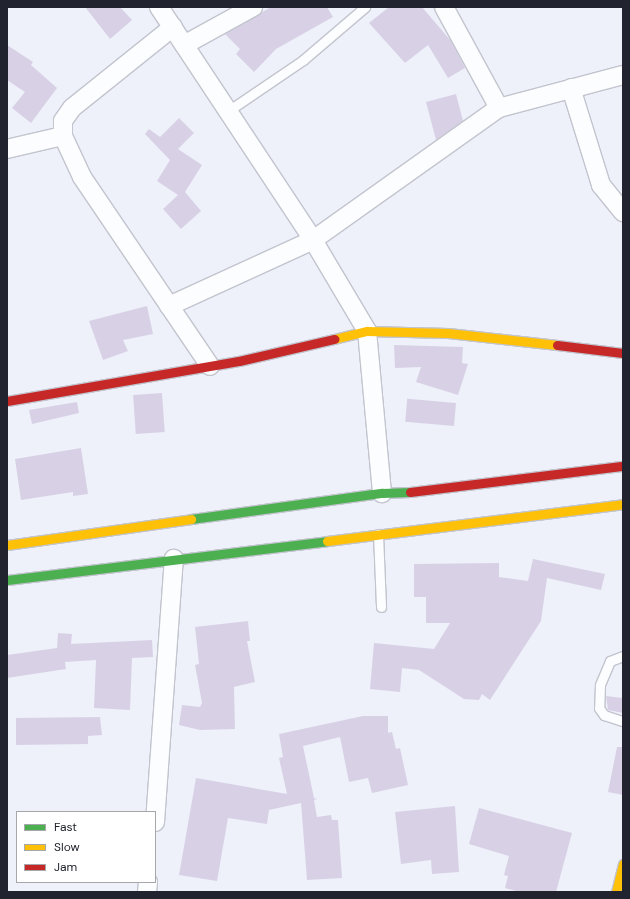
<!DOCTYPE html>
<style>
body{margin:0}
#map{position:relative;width:630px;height:899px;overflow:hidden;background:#eef0fa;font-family:"DM Sans",sans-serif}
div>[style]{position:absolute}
.building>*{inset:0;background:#d8d1e6;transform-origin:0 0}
.roads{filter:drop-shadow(1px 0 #c2c4ce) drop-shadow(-1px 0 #c2c4ce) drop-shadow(0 1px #c2c4ce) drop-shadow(0 -1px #c2c4ce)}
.lane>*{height:9px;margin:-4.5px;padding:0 4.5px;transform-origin:4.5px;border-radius:4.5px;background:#fcfdfe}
.street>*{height:18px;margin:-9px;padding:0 9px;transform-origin:9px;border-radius:9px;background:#fcfdfe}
.fast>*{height:9px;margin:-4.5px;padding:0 4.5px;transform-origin:4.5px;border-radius:4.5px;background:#4caf50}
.slow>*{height:9px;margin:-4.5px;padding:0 4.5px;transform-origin:4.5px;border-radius:4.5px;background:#ffc107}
.jam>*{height:9px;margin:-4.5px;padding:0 4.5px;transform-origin:4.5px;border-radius:4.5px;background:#c62828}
span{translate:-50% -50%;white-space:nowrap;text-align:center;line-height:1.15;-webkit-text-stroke:4px #fff;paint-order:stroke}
.frame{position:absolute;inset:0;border:8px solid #21232e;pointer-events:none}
.legend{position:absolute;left:16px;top:811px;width:140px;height:72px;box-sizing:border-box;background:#fff;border:1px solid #a6a7ab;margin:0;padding:5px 7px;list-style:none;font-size:12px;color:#21232e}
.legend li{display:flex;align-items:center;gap:8px;height:20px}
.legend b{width:20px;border:1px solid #a6a7ab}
</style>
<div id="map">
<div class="building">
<div style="clip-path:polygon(85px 7px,120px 7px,132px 20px,110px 39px)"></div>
<div style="clip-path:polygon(271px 7px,327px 7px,333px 17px,276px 49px,254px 72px,236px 54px,240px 49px,225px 34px)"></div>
<div style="clip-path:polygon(389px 7px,422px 7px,451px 41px,465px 68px,448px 78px,428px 45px,405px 63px,369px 23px)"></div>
<div style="clip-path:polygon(7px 45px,33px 62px,31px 65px,57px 88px,31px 123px,12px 108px,25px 92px,7px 80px)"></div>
<div style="clip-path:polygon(456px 94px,463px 121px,436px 140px,426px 102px)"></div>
<div style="clip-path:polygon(179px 118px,194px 133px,178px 149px,202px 165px,185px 192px,201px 211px,181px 229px,163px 209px,178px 195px,157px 181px,170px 160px,145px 134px,149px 129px,160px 137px)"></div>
<div style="clip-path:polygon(147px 306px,153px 334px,123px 340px,128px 351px,103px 360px,89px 321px)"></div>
<div style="clip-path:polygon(394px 345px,463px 347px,462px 363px,468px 364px,458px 395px,416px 382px,421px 367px,395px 368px)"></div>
<div style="left:162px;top:393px;width:39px;height:29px;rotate:86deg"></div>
<div style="clip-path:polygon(77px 402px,79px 413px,32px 424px,29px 410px)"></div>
<div style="left:456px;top:403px;width:23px;height:49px;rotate:95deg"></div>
<div style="clip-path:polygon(81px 448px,88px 494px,73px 496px,73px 492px,21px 500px,15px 459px)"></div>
<div style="clip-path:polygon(533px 559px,605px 574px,601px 590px,547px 578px,541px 621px,490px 700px,482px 694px,479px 700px,464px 699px,419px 670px,402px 668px,400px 692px,370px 689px,374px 643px,434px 649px,450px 623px,426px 623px,426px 597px,414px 597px,414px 564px,499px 563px,499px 577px,528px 581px)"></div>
<div style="clip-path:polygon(248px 621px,250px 641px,247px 641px,255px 682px,234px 687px,235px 729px,200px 730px,179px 725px,182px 705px,200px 707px,202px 703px,195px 665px,199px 664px,195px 627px)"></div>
<div style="clip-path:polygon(58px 633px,72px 634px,71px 644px,152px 640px,153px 657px,132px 658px,130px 710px,94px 708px,96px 660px,65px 662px,66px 669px,7px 678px,7px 655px,57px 648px)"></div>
<div style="clip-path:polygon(606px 696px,623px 698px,623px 713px,608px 710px)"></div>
<div style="clip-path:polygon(363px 716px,388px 716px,388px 733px,392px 732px,396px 749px,400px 748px,408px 785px,372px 793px,368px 778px,349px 782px,340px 737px,303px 746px,314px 798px,317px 799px,314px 800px,317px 817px,331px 815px,332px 820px,338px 820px,342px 878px,307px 880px,301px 803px,269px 810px,267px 824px,228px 818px,217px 881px,179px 875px,196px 778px,287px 794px,279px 758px,283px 757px,279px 734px)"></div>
<div style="clip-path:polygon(100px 717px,102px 735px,88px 736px,88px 744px,16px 745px,16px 718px)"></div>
<div style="clip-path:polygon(617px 747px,623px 747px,623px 795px,608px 792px)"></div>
<div style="clip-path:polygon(455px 806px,459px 872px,432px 874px,431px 860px,401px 864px,395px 812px)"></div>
<div style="clip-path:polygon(479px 808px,572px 833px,556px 892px,519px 892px,505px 888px,508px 876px,504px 875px,509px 856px,469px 844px)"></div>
</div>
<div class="roads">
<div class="lane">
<div style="left:228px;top:111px;width:91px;rotate:-34.2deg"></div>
<div style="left:303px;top:60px;width:82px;rotate:-40.5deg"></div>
<div style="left:378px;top:534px;width:73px;rotate:87.6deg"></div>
<div style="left:623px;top:656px;width:14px;rotate:159deg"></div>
<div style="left:610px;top:661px;width:26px;rotate:113deg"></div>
<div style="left:600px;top:685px;width:23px;rotate:92deg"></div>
<div style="left:599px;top:708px;width:9px;rotate:54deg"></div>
<div style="left:604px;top:715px;width:20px;rotate:18deg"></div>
</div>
<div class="street">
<div style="left:159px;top:7px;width:279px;rotate:56.5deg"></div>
<div style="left:313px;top:240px;width:106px;rotate:59.3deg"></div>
<div style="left:367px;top:331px;width:163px;rotate:84.7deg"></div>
<div style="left:444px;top:7px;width:115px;rotate:61.4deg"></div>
<div style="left:173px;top:27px;width:129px;rotate:141.3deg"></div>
<div style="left:72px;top:108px;width:16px;rotate:125deg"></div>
<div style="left:63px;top:121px;width:15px;rotate:90deg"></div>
<div style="left:63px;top:136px;width:45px;rotate:65.1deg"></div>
<div style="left:82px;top:177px;width:228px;rotate:55.9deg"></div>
<div style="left:184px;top:45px;width:79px;rotate:-28.8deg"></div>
<div style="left:571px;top:88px;width:102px;rotate:72.8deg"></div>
<div style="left:601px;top:185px;width:35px;rotate:51deg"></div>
<div style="left:7px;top:149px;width:57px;rotate:-13.1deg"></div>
<div style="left:169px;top:306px;width:158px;rotate:-24.6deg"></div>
<div style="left:313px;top:240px;width:228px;rotate:-35.4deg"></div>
<div style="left:499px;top:108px;width:128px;rotate:-14.9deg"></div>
<div style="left:155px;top:822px;width:264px;rotate:-85.9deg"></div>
<div style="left:147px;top:892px;width:10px;rotate:-84deg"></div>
</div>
<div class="fast">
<div style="left:191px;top:519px;width:193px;rotate:-7.8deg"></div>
<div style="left:382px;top:493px;width:28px;rotate:-2deg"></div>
<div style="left:7px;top:580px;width:322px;rotate:-6.9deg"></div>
</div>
<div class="slow">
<div style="left:334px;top:339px;width:34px;rotate:-14deg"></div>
<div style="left:367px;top:331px;width:81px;rotate:1.4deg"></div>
<div style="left:448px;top:333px;width:110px;rotate:6.3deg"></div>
<div style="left:327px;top:541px;width:298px;rotate:-7.1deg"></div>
<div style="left:7px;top:545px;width:186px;rotate:-8deg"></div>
<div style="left:616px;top:892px;width:29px;rotate:-76deg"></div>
</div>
<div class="jam">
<div style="left:557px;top:345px;width:66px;rotate:6.9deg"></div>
<div style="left:7px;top:401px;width:235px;rotate:-9.8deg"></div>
<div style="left:239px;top:361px;width:98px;rotate:-13deg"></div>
<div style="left:410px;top:492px;width:215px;rotate:-7deg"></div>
</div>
</div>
<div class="frame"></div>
<ul class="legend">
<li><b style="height:5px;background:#4caf50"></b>Fast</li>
<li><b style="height:5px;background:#ffc107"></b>Slow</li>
<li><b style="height:5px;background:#c62828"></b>Jam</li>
</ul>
</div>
